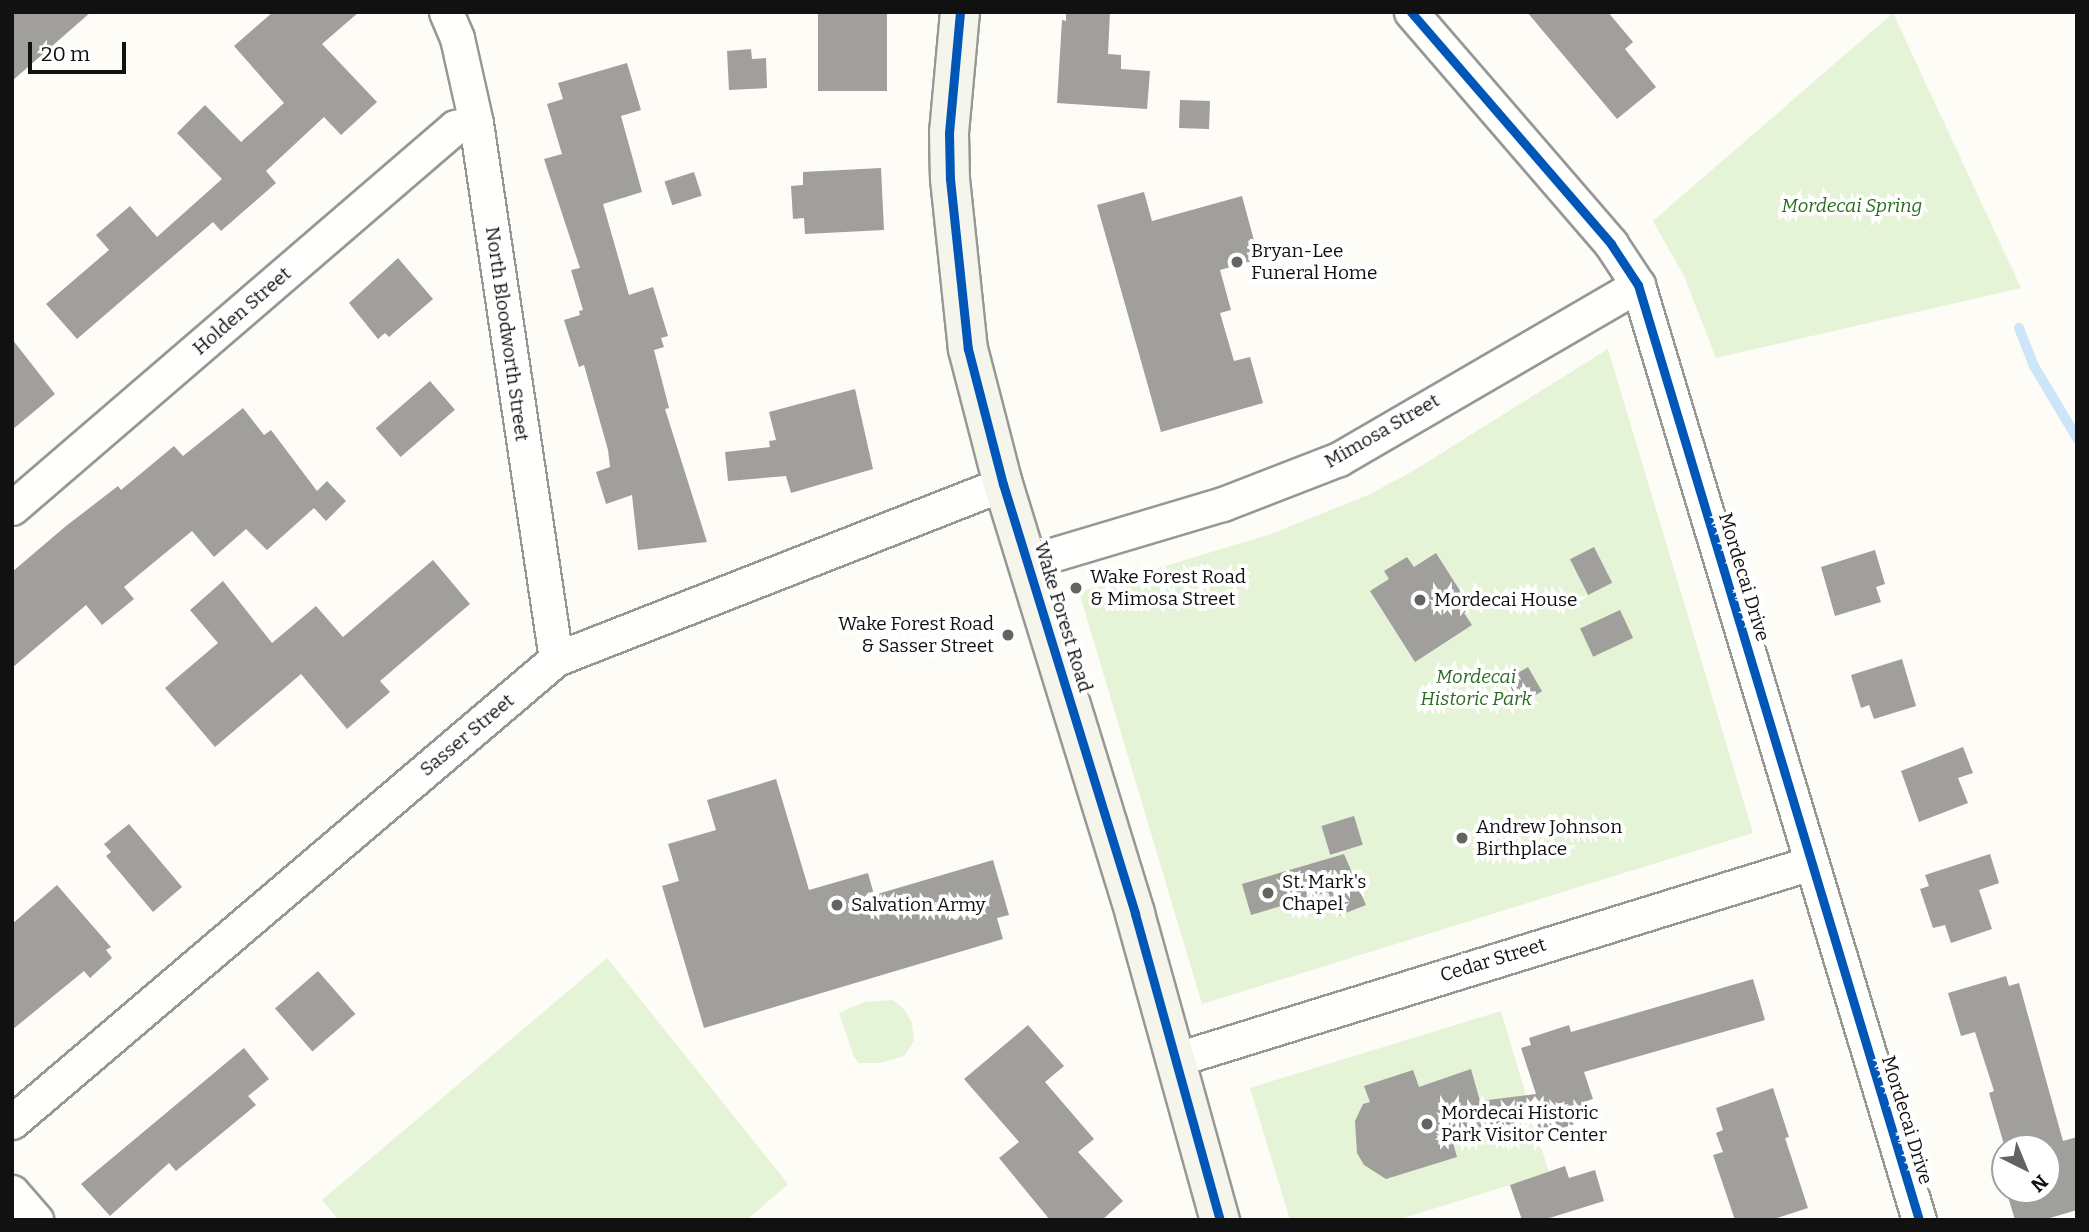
<!DOCTYPE html>
<style>
body{margin:0}
#map{position:relative;width:2089px;height:1232px;overflow:hidden;background:#fdfcf7;font-family:Bitter,serif}
div>[style]{position:absolute}
.green>*{inset:0;background:#e5f3d7}
.stream>*{height:10px;margin:-5px;padding:0 5px;transform-origin:5px;border-radius:5px;background:#cde5f8}
.building>*{inset:0;background:#a19f9c;transform-origin:0 0}
.roads{filter:drop-shadow(2px 0 #979795) drop-shadow(-2px 0 #979795) drop-shadow(0 2px #979795) drop-shadow(0 -2px #979795)}
.minor>*{height:33px;margin:-16.5px;padding:0 16.5px;transform-origin:16.5px;border-radius:16.5px;background:#fffffe}
.secondary>*{height:38px;margin:-19px;padding:0 19px;transform-origin:19px;border-radius:19px;background:#f6f5eb}
.cycleway>*{height:9px;margin:-4.5px;padding:0 4.5px;transform-origin:4.5px;border-radius:4.5px;background:#0057b8}
.dots>*{width:19px;height:19px;translate:-50% -50%;box-sizing:border-box;border:4px solid #fff;border-radius:50%}
span{translate:-50% -50%;white-space:nowrap;text-align:center;line-height:1.15;-webkit-text-stroke:7px #fff;paint-order:stroke}
.park-label{font-size:19px;color:#286c1e;font-style:italic}
.poi-label{font-size:19px;color:#111}
.left{translate:0 -50%;text-align:left}
.right{translate:-100% -50%;text-align:right}
.street-label{font-size:19px;color:#111}
.frame{position:absolute;inset:0;border:14px solid #111;pointer-events:none}
.north{position:absolute;left:1991px;top:1134px;width:70px;height:70px;box-sizing:border-box;background:#fff;border:2px solid #a0a0a0;border-radius:50%;rotate:137deg;font-size:19px;font-weight:700;line-height:28px;text-align:center;color:#111}
.north::after{content:'';display:block;margin:auto;width:24px;height:32px;background:#646362;clip-path:polygon(50% 0,100% 100%,50% 72%,0 100%)}
.scale{position:absolute;left:28px;top:42px;width:98px;height:32px;box-sizing:border-box;border:4px solid #111;border-top:0;padding-left:9px;font-size:21px;line-height:24px;white-space:nowrap;color:#111;-webkit-text-stroke:5px #fff;paint-order:stroke}
</style>
<div id="map">
<div class="green">
<div style="clip-path:polygon(1893px 13px,2021px 288px,1716px 358px,1684px 276px,1653px 221px)"></div>
<div style="clip-path:polygon(1608px 349px,1753px 833px,1202px 1004px,1079px 592px,1271px 534px,1368px 495px,1413px 471px)"></div>
<div style="clip-path:polygon(607px 958px,788px 1184px,747px 1220px,339px 1220px,322px 1200px)"></div>
<div style="clip-path:polygon(893px 1000px,904px 1009px,912px 1023px,914px 1041px,904px 1056px,880px 1063px,859px 1063px,854px 1057px,839px 1013px,864px 1002px)"></div>
<div style="clip-path:polygon(1501px 1011px,1549px 1173px,1397px 1220px,1290px 1220px,1250px 1088px)"></div>
</div>
<div class="stream">
<div style="left:2019px;top:328px;width:41px;rotate:68.5deg"></div>
<div style="left:2034px;top:366px;width:84px;rotate:59.2deg"></div>
</div>
<div class="building">
<div style="clip-path:polygon(12px 12px,91px 12px,12px 81px)"></div>
<div style="clip-path:polygon(273px 12px,359px 12px,322px 44px,377px 102px,341px 135px,324px 117px,266px 171px,276px 183px,221px 231px,213px 222px,77px 339px,46px 304px,109px 250px,96px 235px,130px 206px,157px 237px,222px 179px,177px 133px,205px 105px,241px 142px,284px 103px,234px 46px)"></div>
<div style="left:818px;top:12px;width:69px;height:79px"></div>
<div style="clip-path:polygon(1066px 12px,1110px 12px,1108px 54px,1121px 55px,1121px 69px,1150px 71px,1147px 109px,1057px 103px,1062px 20px,1066px 21px)"></div>
<div style="clip-path:polygon(1527px 12px,1608px 12px,1633px 42px,1625px 49px,1656px 87px,1617px 119px)"></div>
<div style="clip-path:polygon(751px 49px,752px 59px,766px 58px,767px 88px,729px 90px,727px 51px)"></div>
<div style="clip-path:polygon(627px 63px,641px 110px,621px 116px,642px 192px,603px 204px,629px 295px,653px 287px,668px 336px,661px 338px,664px 347px,654px 350px,669px 408px,665px 409px,707px 542px,638px 550px,632px 495px,606px 504px,596px 472px,610px 467px,608px 450px,584px 365px,579px 367px,564px 320px,580px 315px,579px 311px,583px 310px,571px 270px,580px 268px,544px 159px,562px 154px,547px 104px,563px 99px,558px 83px)"></div>
<div style="left:1180px;top:100px;width:30px;height:28px;rotate:2deg"></div>
<div style="clip-path:polygon(881px 168px,884px 230px,805px 234px,804px 218px,793px 219px,791px 186px,803px 185px,803px 172px)"></div>
<div style="left:694px;top:172px;width:25px;height:31px;rotate:72deg"></div>
<div style="clip-path:polygon(1144px 192px,1152px 221px,1242px 196px,1259px 259px,1220px 270px,1231px 310px,1220px 313px,1234px 361px,1250px 357px,1263px 403px,1161px 432px,1097px 205px)"></div>
<div style="clip-path:polygon(398px 258px,433px 299px,389px 337px,385px 333px,378px 339px,349px 303px)"></div>
<div style="clip-path:polygon(12px 339px,55px 394px,12px 430px)"></div>
<div style="left:430px;top:381px;width:38px;height:72px;rotate:49deg"></div>
<div style="clip-path:polygon(855px 389px,873px 469px,791px 493px,786px 476px,728px 481px,725px 452px,770px 447px,769px 441px,776px 440px,769px 412px)"></div>
<div style="clip-path:polygon(243px 408px,264px 435px,271px 430px,317px 491px,327px 481px,346px 501px,326px 521px,314px 508px,267px 550px,246px 529px,214px 557px,192px 531px,124px 587px,134px 599px,102px 625px,86px 605px,12px 668px,12px 572px,66px 526px,118px 486px,121px 490px,174px 446px,183px 456px)"></div>
<div style="left:1594px;top:547px;width:40px;height:27px;rotate:63deg"></div>
<div style="clip-path:polygon(1875px 550px,1885px 584px,1876px 587px,1881px 602px,1835px 616px,1821px 567px)"></div>
<div style="clip-path:polygon(1436px 553px,1471px 608px,1464px 613px,1472px 625px,1415px 662px,1370px 591px,1389px 579px,1384px 571px,1407px 557px,1414px 567px)"></div>
<div style="clip-path:polygon(433px 560px,470px 604px,380px 681px,390px 692px,347px 729px,301px 674px,215px 747px,165px 688px,218px 643px,190px 610px,223px 581px,272px 643px,316px 606px,343px 637px)"></div>
<div style="left:1620px;top:610px;width:31px;height:44px;rotate:65deg"></div>
<div style="clip-path:polygon(1902px 659px,1916px 706px,1874px 719px,1869px 705px,1861px 708px,1851px 675px)"></div>
<div style="left:1528px;top:667px;width:28px;height:28px;rotate:60deg"></div>
<div style="clip-path:polygon(1963px 747px,1973px 773px,1958px 778px,1968px 803px,1919px 822px,1901px 771px)"></div>
<div style="clip-path:polygon(776px 779px,809px 890px,868px 873px,874px 895px,993px 860px,1009px 915px,997px 918px,1003px 939px,704px 1028px,662px 886px,679px 881px,668px 844px,716px 830px,707px 800px)"></div>
<div style="left:1354px;top:816px;width:30px;height:34px;rotate:73deg"></div>
<div style="clip-path:polygon(129px 824px,182px 887px,153px 912px,106px 856px,111px 852px,104px 844px)"></div>
<div style="clip-path:polygon(1344px 854px,1366px 905px,1338px 916px,1328px 892px,1251px 915px,1242px 884px)"></div>
<div style="clip-path:polygon(1990px 854px,1999px 883px,1979px 890px,1992px 929px,1951px 943px,1945px 925px,1933px 928px,1920px 889px,1929px 886px,1925px 875px)"></div>
<div style="clip-path:polygon(57px 885px,111px 947px,106px 950px,112px 958px,90px 978px,84px 971px,12px 1030px,12px 924px)"></div>
<div style="left:318px;top:971px;width:57px;height:57px;rotate:49deg"></div>
<div style="clip-path:polygon(2006px 976px,2009px 986px,2019px 983px,2063px 1141px,2077px 1137px,2077px 1210px,2043px 1220px,2015px 1220px,2006px 1190px,2047px 1190px,2047px 1148px,2005px 1148px,1989px 1093px,1994px 1091px,1975px 1032px,1961px 1036px,1948px 993px)"></div>
<div style="clip-path:polygon(1753px 979px,1765px 1020px,1584px 1072px,1593px 1099px,1581px 1103px,1587px 1120px,1538px 1136px,1533px 1117px,1453px 1143px,1457px 1157px,1386px 1179px,1364px 1165px,1357px 1153px,1355px 1121px,1363px 1104px,1370px 1102px,1364px 1086px,1413px 1070px,1419px 1087px,1471px 1069px,1480px 1101px,1536px 1094px,1521px 1048px,1531px 1045px,1529px 1038px,1569px 1025px,1571px 1032px)"></div>
<div style="clip-path:polygon(1028px 1025px,1064px 1066px,1045px 1082px,1094px 1139px,1078px 1152px,1123px 1201px,1102px 1220px,1050px 1220px,999px 1158px,1019px 1142px,964px 1079px)"></div>
<div style="clip-path:polygon(244px 1048px,269px 1079px,248px 1096px,256px 1105px,176px 1171px,169px 1163px,110px 1216px,81px 1184px)"></div>
<div style="clip-path:polygon(1773px 1088px,1789px 1137px,1785px 1138px,1808px 1208px,1771px 1220px,1735px 1220px,1713px 1155px,1723px 1152px,1716px 1133px,1723px 1130px,1716px 1108px)"></div>
<div style="clip-path:polygon(1565px 1166px,1569px 1178px,1595px 1170px,1604px 1201px,1543px 1220px,1522px 1220px,1510px 1185px)"></div>
</div>
<div class="roads">
<div class="minor">
<div style="left:446px;top:12px;width:28px;rotate:67deg"></div>
<div style="left:457px;top:38px;width:87px;rotate:77.4deg"></div>
<div style="left:476px;top:123px;width:542px;rotate:81.51deg"></div>
<div style="left:1411px;top:12px;width:306px;rotate:49.2deg"></div>
<div style="left:1611px;top:244px;width:49px;rotate:56.6deg"></div>
<div style="left:1638px;top:285px;width:976px;rotate:73.27deg"></div>
<div style="left:12px;top:508px;width:584px;rotate:-40.7deg"></div>
<div style="left:455px;top:127px;width:21px;rotate:-11deg"></div>
<div style="left:1028px;top:562px;width:203px;rotate:-16.6deg"></div>
<div style="left:1223px;top:504px;width:124px;rotate:-21.2deg"></div>
<div style="left:1339px;top:459px;width:346px;rotate:-30.2deg"></div>
<div style="left:1177px;top:1059px;width:664px;rotate:-17.18deg"></div>
<div style="left:12px;top:1122px;width:714px;rotate:-40.4deg"></div>
<div style="left:556px;top:659px;width:480px;rotate:-21.4deg"></div>
<div style="left:12px;top:1192px;width:37px;rotate:49deg"></div>
</div>
<div class="secondary">
<div style="left:960px;top:12px;width:121px;rotate:95.2deg"></div>
<div style="left:949px;top:133px;width:46px;rotate:88.8deg"></div>
<div style="left:950px;top:179px;width:171px;rotate:84deg"></div>
<div style="left:968px;top:349px;width:139px;rotate:75.5deg"></div>
<div style="left:1003px;top:484px;width:450px;rotate:72.9deg"></div>
<div style="left:1135px;top:914px;width:318px;rotate:74.5deg"></div>
</div>
</div>
<div class="cycleway">
<div style="left:960px;top:12px;width:121px;rotate:95.2deg"></div>
<div style="left:949px;top:133px;width:46px;rotate:88.8deg"></div>
<div style="left:950px;top:179px;width:171px;rotate:84deg"></div>
<div style="left:968px;top:349px;width:139px;rotate:75.5deg"></div>
<div style="left:1003px;top:484px;width:450px;rotate:72.9deg"></div>
<div style="left:1135px;top:914px;width:318px;rotate:74.5deg"></div>
<div style="left:1411px;top:12px;width:306px;rotate:49.2deg"></div>
<div style="left:1611px;top:244px;width:49px;rotate:56.6deg"></div>
<div style="left:1638px;top:285px;width:976px;rotate:73.27deg"></div>
</div>
<div class="dots">
<div style="left:1237px;top:262px;background:#646362"></div>
<div style="left:1076px;top:588px;background:#646362"></div>
<div style="left:1420px;top:600px;background:#646362"></div>
<div style="left:1008px;top:635px;background:#646362"></div>
<div style="left:1462px;top:838px;background:#646362"></div>
<div style="left:1268px;top:893px;background:#646362"></div>
<div style="left:837px;top:905px;background:#646362"></div>
<div style="left:1427px;top:1124px;background:#646362"></div>
</div>
<div class="park-label">
<span style="left:1852px;top:206px">Mordecai Spring</span>
<span style="left:1476px;top:688px">Mordecai<br>Historic Park</span>
</div>
<div class="poi-label">
<span class="left" style="left:1251px;top:262px">Bryan-Lee<br>Funeral Home</span>
<span class="left" style="left:1090px;top:588px">Wake Forest Road<br>&amp; Mimosa Street</span>
<span class="left" style="left:1434px;top:600px">Mordecai House</span>
<span class="right" style="left:994px;top:635px">Wake Forest Road<br>&amp; Sasser Street</span>
<span class="left" style="left:1476px;top:838px">Andrew Johnson<br>Birthplace</span>
<span class="left" style="left:1282px;top:893px">St. Mark's<br>Chapel</span>
<span class="left" style="left:851px;top:905px">Salvation Army</span>
<span class="left" style="left:1441px;top:1124px">Mordecai Historic<br>Park Visitor Center</span>
</div>
<div class="street-label">
<span style="left:242px;top:311px;rotate:-41deg">Holden Street</span>
<span style="left:507px;top:334px;rotate:82deg">North Bloodworth Street</span>
<span style="left:1382px;top:431px;rotate:-30deg">Mimosa Street</span>
<span style="left:1744px;top:577px;rotate:73deg">Mordecai Drive</span>
<span style="left:1063px;top:617px;rotate:73deg">Wake Forest Road</span>
<span style="left:467px;top:735px;rotate:-40deg">Sasser Street</span>
<span style="left:1493px;top:960px;rotate:-17deg">Cedar Street</span>
<span style="left:1907px;top:1120px;rotate:73deg">Mordecai Drive</span>
</div>
<div class="frame"></div>
<div class="north">N</div>
<div class="scale">20 m</div>
</div>
